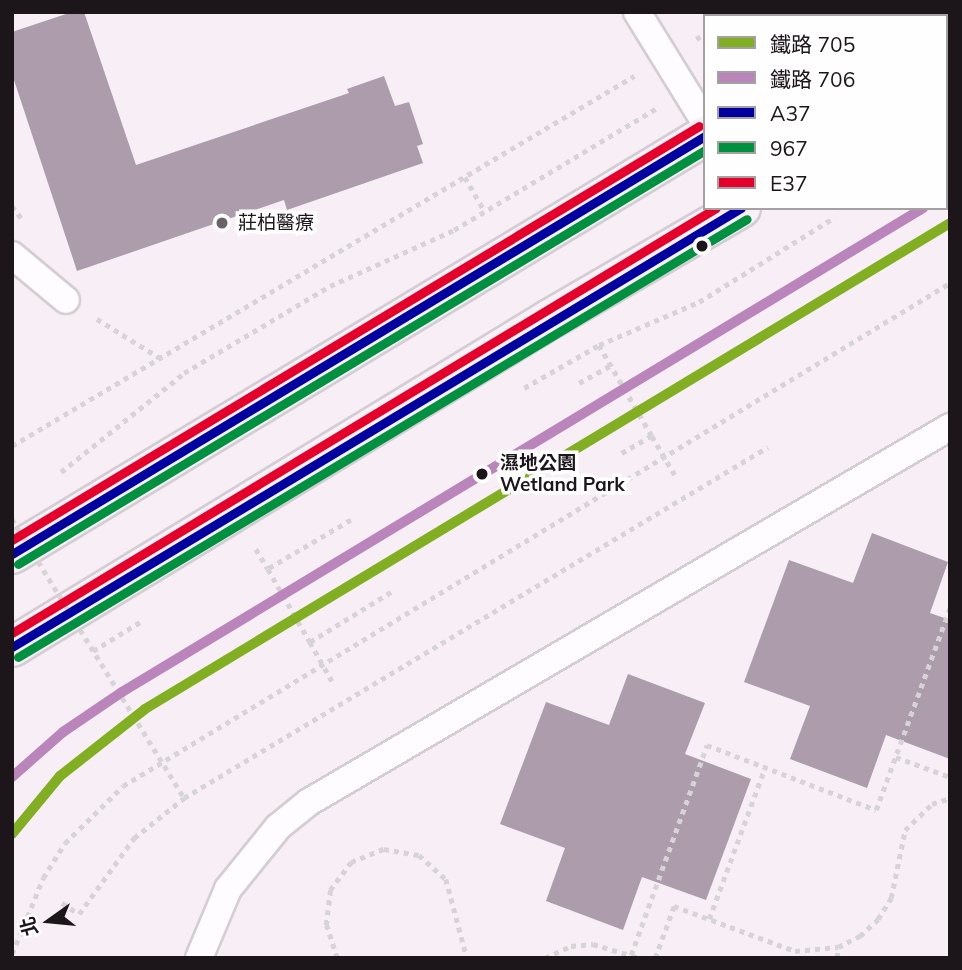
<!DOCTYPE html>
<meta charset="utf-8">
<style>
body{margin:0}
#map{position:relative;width:962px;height:970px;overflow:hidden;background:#f8eef6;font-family:Mulish,"Noto Sans TC",sans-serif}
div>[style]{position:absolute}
.building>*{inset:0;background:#ad9cab}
.path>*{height:4.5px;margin-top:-2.25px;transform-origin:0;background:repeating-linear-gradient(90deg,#d6d4d6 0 5px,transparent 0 10px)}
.roads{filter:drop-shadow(2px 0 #d4cdd3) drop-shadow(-2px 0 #d4cdd3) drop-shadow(0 2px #d4cdd3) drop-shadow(0 -2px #d4cdd3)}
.lane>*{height:26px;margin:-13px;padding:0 13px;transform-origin:13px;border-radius:13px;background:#fefcfe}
.primary>*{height:38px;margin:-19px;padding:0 19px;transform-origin:19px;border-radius:19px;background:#f8f1f7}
.path-bridge>*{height:4.5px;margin-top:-2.25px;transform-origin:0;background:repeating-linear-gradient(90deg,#d6d4d6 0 5px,transparent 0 10px)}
.bus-1>*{height:9px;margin:-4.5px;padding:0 4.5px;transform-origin:4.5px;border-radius:4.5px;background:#0000a0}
.bus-2>*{height:9px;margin:-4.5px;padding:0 4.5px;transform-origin:4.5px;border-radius:4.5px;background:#009140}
.bus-3>*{height:9px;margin:-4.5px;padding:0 4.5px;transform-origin:4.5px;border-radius:4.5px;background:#e4002b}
.rail-1>*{height:10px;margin:-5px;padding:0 5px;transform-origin:5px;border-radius:5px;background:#81af21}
.rail-2>*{height:10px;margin:-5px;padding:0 5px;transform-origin:5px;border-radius:5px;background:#ba85bb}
.dots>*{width:19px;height:19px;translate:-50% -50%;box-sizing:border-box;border:4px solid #fefefe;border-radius:50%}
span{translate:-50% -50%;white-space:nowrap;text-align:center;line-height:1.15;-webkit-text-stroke:7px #fefefe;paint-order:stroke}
.poi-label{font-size:19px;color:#1c161b}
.left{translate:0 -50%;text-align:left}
.stop-label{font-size:19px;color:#1c161b;font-weight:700}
.frame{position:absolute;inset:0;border:14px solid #1c161b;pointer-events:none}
.legend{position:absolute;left:703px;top:14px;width:245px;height:196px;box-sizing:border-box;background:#fefefe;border:2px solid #a4a1a3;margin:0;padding:9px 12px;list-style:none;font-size:21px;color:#1c161b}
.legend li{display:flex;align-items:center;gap:14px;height:35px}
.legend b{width:35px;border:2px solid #a4a1a3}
.north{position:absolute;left:14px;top:886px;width:70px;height:70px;-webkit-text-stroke:5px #fefefe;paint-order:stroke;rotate:255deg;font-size:19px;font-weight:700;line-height:28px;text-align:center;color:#1c161b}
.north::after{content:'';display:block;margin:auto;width:24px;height:32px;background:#1c161b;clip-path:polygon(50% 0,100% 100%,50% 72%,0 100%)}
</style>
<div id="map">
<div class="building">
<div style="clip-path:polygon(72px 12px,84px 12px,136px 165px,349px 93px,347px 89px,384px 76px,395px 106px,409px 102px,423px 144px,417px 146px,423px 163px,287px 210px,284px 200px,77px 271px,12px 74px,12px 32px)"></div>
<div style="clip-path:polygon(872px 533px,948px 562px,930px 613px,950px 620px,950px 759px,886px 735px,867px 788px,790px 759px,810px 706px,744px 682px,789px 560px,853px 583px)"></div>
<div style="clip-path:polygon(628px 674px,705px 703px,685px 754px,751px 779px,706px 900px,642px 877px,623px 930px,546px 901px,565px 848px,500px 824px,546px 702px,609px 725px)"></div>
</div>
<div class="path">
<div style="left:735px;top:16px;width:7px;rotate:-34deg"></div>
<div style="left:809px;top:16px;width:7px;rotate:-34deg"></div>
<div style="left:696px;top:39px;width:10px;rotate:-29deg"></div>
<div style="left:465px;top:177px;width:39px;rotate:60deg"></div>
<div style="left:12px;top:206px;width:16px;rotate:52deg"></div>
<div style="left:97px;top:319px;width:74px;rotate:31.8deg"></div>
<div style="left:599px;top:345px;width:105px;rotate:59.8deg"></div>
<div style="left:652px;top:436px;width:36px;rotate:150deg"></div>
<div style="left:579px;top:383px;width:37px;rotate:-29deg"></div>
<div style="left:524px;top:388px;width:86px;rotate:-29.8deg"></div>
<div style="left:599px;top:345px;width:109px;rotate:-23.3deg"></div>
<div style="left:699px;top:302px;width:160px;rotate:-32deg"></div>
<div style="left:652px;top:436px;width:45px;rotate:59.5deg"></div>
<div style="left:12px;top:446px;width:724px;rotate:-30.75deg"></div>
<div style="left:61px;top:472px;width:158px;rotate:-38.8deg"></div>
<div style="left:184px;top:373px;width:170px;rotate:-30.8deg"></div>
<div style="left:330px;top:286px;width:136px;rotate:-24.3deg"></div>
<div style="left:454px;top:230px;width:235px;rotate:-31deg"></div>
<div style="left:351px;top:520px;width:96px;rotate:149.4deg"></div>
<div style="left:268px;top:569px;width:84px;rotate:60.1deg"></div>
<div style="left:310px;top:642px;width:99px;rotate:-31.8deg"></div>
<div style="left:256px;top:549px;width:23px;rotate:59deg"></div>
<div style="left:310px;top:642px;width:45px;rotate:60.6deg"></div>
<div style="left:93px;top:651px;width:55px;rotate:-31.7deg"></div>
<div style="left:896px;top:757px;width:58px;rotate:20.3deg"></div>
<div style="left:62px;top:903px;width:20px;rotate:33deg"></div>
<div style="left:79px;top:914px;width:94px;rotate:-54.1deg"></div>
<div style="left:134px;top:838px;width:64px;rotate:-38.7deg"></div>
<div style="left:709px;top:919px;width:161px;rotate:-69.7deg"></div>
<div style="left:12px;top:954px;width:82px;rotate:-67.8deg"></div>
<div style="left:43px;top:878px;width:41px;rotate:-57.8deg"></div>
<div style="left:65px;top:843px;width:81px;rotate:-44.5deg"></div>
<div style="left:123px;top:786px;width:968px;rotate:-31.31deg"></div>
<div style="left:631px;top:955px;width:223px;rotate:-70.1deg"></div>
<div style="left:707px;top:745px;width:181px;rotate:21deg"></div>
<div style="left:876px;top:810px;width:215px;rotate:-69.9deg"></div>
<div style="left:337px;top:958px;width:35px;rotate:-108deg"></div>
<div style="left:326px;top:925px;width:35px;rotate:-83deg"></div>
<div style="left:330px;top:890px;width:35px;rotate:-53deg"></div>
<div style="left:351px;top:862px;width:35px;rotate:-22deg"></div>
<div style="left:384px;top:849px;width:36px;rotate:10deg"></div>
<div style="left:419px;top:855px;width:36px;rotate:42deg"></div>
<div style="left:446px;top:879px;width:82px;rotate:75.1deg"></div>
<div style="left:545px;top:958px;width:29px;rotate:-25deg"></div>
<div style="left:571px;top:946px;width:22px;rotate:-5deg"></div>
<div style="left:593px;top:944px;width:48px;rotate:16.9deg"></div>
<div style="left:655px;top:958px;width:55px;rotate:-69.9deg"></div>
<div style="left:674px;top:906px;width:129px;rotate:20.4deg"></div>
<div style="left:795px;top:951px;width:43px;rotate:-5.3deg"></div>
<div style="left:838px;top:947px;width:25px;rotate:-27deg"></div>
<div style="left:860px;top:936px;width:25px;rotate:-43deg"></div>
<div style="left:878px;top:919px;width:25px;rotate:-58deg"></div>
<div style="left:891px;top:898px;width:69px;rotate:-78.4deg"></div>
<div style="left:905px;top:830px;width:37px;rotate:-44deg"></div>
<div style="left:932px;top:804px;width:19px;rotate:-18deg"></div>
<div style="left:837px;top:958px;width:11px;rotate:-85deg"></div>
</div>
<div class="roads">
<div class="lane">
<div style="left:637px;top:12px;width:129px;rotate:58.3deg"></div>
<div style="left:12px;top:255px;width:70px;rotate:39.8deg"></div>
<div style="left:199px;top:958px;width:75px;rotate:-67.2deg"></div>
<div style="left:228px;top:889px;width:80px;rotate:-51.1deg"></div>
<div style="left:278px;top:827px;width:40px;rotate:-39deg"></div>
<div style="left:309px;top:802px;width:743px;rotate:-30.33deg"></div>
</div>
<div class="primary">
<div style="left:906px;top:16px;width:7px;rotate:-34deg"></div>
<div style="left:946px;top:82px;width:4px;rotate:-27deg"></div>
<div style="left:12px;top:554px;width:809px;rotate:-31.1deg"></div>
<div style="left:12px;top:647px;width:630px;rotate:-31.37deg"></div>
<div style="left:550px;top:319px;width:221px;rotate:-30.2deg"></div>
</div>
</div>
<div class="path-bridge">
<div style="left:12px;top:519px;width:328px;rotate:58.3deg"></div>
<div style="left:184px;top:798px;width:681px;rotate:-31.01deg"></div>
</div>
<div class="bus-1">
<div style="left:12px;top:554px;width:809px;rotate:-31.1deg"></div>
<div style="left:12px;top:647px;width:851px;rotate:-31.06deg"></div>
</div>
<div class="bus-2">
<div style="left:18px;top:564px;width:802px;rotate:-31.07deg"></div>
<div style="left:18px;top:657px;width:850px;rotate:-31deg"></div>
</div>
<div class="bus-3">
<div style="left:12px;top:540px;width:802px;rotate:-31.07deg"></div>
<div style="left:12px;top:633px;width:822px;rotate:-31.12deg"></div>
</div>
<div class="rail-1">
<div style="left:12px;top:834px;width:75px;rotate:-50.4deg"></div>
<div style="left:60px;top:776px;width:108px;rotate:-38.2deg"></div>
<div style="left:145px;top:709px;width:940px;rotate:-31.12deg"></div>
</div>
<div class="rail-2">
<div style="left:12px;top:777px;width:68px;rotate:-41.4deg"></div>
<div style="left:63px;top:732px;width:71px;rotate:-34.1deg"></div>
<div style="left:122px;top:692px;width:936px;rotate:-31.14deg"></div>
</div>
<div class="dots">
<div style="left:222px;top:223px;background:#696268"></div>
<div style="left:702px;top:246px;background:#1c161b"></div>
<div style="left:482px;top:474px;background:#1c161b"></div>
</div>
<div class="poi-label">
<span class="left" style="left:238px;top:223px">莊柏醫療</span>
</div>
<div class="stop-label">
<span class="left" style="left:500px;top:474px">濕地公園<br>Wetland Park</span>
</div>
<div class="frame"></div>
<ul class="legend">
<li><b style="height:9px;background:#81af21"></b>鐵路 705</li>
<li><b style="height:9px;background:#ba85bb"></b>鐵路 706</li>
<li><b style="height:9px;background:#0000a0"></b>A37</li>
<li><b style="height:9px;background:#009140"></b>967</li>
<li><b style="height:9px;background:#e4002b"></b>E37</li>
</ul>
<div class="north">北</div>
</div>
